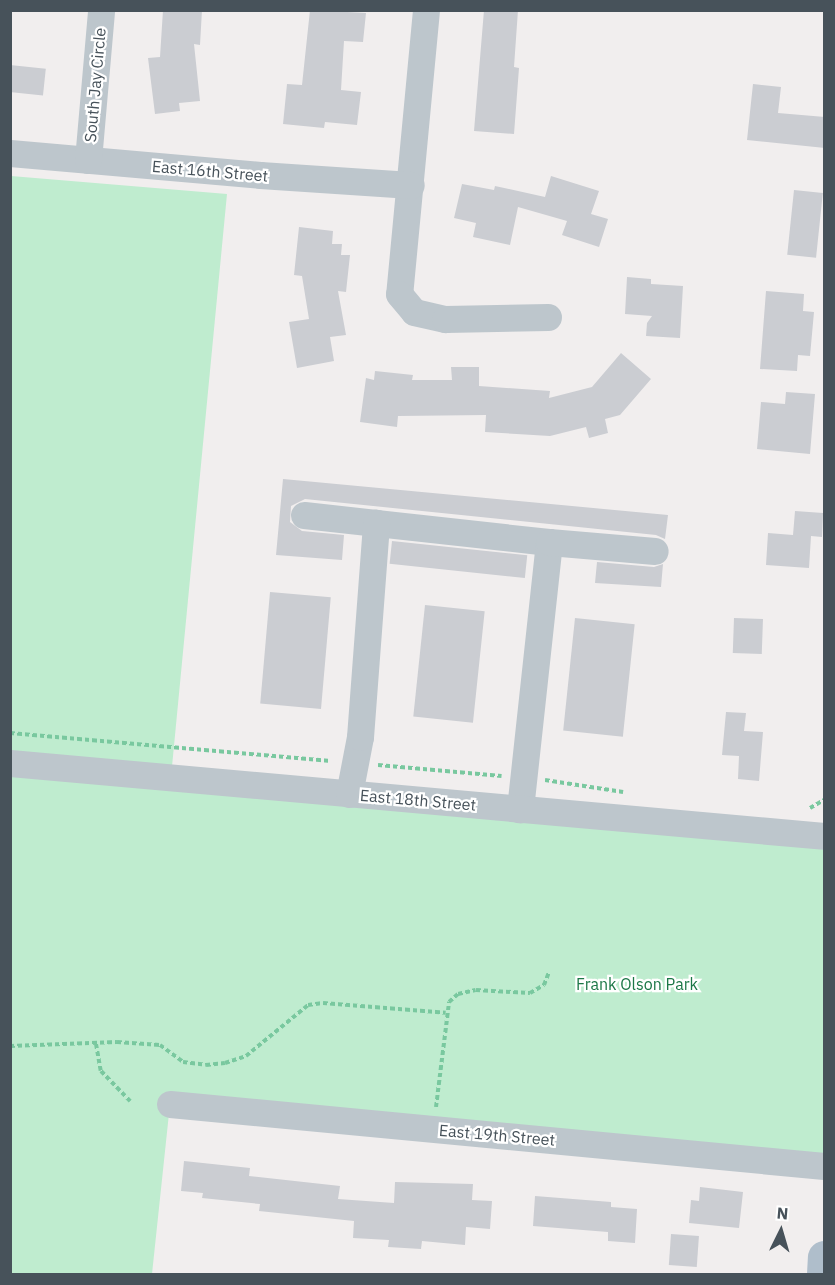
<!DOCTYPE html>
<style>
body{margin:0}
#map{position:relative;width:835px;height:1285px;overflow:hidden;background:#f1eeee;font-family:"IBM Plex Sans",sans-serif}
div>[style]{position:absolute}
.green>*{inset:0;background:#bfeccf}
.building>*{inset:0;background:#cbcdd2;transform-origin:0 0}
.path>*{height:4px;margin-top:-2px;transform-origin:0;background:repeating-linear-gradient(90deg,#79c89f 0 4.5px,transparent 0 7.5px)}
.minor>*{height:27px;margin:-13.5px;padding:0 13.5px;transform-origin:13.5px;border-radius:13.5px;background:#bdc6cc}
.major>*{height:33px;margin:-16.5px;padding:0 16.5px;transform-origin:16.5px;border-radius:16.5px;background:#afbecb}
span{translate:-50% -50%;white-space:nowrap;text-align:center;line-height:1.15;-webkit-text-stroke:4.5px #fff;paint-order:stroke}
.street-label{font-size:16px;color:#47525a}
.park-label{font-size:16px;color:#1c7747}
.frame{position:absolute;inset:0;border:12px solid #47525a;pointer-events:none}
.north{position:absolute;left:751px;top:1201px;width:60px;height:60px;-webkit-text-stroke:4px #fff;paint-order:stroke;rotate:5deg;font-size:16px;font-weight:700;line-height:24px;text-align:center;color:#47525a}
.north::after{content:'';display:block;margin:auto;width:21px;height:27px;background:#47525a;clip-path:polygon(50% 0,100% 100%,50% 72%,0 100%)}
</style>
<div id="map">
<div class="green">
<div style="clip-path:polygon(11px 176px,227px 194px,171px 777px,824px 836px,824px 1166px,170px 1104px,152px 1274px,11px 1274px)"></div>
</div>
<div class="building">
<div style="clip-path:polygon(163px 10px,202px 10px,200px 45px,194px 44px,200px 101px,179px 103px,180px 111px,155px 114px,148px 58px,160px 57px)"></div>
<div style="clip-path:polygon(310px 10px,366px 13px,363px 42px,344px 41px,341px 90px,361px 92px,357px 125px,325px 122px,324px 128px,283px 124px,287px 84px,302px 85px)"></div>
<div style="clip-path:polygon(484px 10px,518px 10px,514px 67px,519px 68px,514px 134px,474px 131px)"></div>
<div style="left:10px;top:65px;width:36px;height:27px;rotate:6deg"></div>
<div style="clip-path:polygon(753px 84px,781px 87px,778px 113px,825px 117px,825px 148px,747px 140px)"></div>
<div style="clip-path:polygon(551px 176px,599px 191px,591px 214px,608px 219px,599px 247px,562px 235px,567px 221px,518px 207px,510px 245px,473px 237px,476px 223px,454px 218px,462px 184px,494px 190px,495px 186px,545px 197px)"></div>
<div style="left:794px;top:190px;width:29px;height:65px;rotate:6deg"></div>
<div style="clip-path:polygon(299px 227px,333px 231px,332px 244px,342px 244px,341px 255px,350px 255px,346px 292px,338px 291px,346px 335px,330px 337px,334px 361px,297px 368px,289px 322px,309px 319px,302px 276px,294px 275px)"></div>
<div style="clip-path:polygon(627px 277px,651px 279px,651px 284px,683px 286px,680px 338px,646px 336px,647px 323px,652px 316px,625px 314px)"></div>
<div style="clip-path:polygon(766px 291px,804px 294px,803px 311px,814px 312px,810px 356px,798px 355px,797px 371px,760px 369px)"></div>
<div style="clip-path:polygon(621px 353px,651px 379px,620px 415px,605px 419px,608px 433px,589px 438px,586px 427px,550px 436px,485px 432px,486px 415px,398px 416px,397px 427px,360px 422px,366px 378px,374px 380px,375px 371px,413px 375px,412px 380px,452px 380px,451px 367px,479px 367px,479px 386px,550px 391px,549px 398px,592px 387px)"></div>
<div style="clip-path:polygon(786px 392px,815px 394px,810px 454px,757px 449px,761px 402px,785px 404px)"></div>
<div style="clip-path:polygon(283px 479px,668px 515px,665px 539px,656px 535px,305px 499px,291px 506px,290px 522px,302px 531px,344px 535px,342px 560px,276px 555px)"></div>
<div style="clip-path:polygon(795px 511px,823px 513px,822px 537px,811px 536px,809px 568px,766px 565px,768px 533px,793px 535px)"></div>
<div style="left:392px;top:541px;width:136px;height:23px;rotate:6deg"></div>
<div style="clip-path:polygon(597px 562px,654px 567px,663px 564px,661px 587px,595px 583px)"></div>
<div style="left:270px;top:592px;width:61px;height:112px;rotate:5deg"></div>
<div style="left:425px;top:605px;width:60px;height:112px;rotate:6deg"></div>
<div style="left:575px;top:618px;width:60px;height:113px;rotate:6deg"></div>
<div style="left:734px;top:618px;width:29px;height:35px;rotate:2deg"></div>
<div style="clip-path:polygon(726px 712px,746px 713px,744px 731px,763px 732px,759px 781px,738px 779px,739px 756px,722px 755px)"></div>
<div style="clip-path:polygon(184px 1161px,250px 1168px,249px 1176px,340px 1186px,338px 1199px,394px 1203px,395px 1182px,473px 1184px,472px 1200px,492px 1201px,490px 1229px,466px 1227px,465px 1245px,422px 1241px,421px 1249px,388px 1247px,389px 1240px,353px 1238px,354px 1221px,259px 1211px,260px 1204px,202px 1198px,203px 1193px,181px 1191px)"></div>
<div style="clip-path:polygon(700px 1187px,743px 1192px,739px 1228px,689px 1223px,691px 1200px,699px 1201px)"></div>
<div style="clip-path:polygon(535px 1196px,611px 1202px,611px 1207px,637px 1209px,635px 1243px,608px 1241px,608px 1232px,533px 1226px)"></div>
<div style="left:671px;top:1234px;width:28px;height:31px;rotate:4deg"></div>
</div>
<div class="path">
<div style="left:10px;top:733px;width:322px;rotate:5deg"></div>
<div style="left:378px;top:765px;width:124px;rotate:5.1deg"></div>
<div style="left:545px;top:780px;width:79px;rotate:8.7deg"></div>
<div style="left:810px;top:808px;width:16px;rotate:-30deg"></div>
<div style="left:96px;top:1044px;width:27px;rotate:80deg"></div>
<div style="left:101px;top:1071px;width:42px;rotate:46deg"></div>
<div style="left:10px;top:1046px;width:107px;rotate:-2.1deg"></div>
<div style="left:117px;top:1042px;width:43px;rotate:4deg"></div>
<div style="left:160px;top:1045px;width:29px;rotate:36deg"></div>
<div style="left:183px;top:1062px;width:23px;rotate:7deg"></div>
<div style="left:206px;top:1065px;width:19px;rotate:-6deg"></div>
<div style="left:225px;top:1063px;width:22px;rotate:-18deg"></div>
<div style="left:246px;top:1056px;width:80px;rotate:-39.4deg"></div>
<div style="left:308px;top:1005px;width:15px;rotate:-8deg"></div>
<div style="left:323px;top:1003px;width:123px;rotate:4.6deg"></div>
<div style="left:436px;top:1107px;width:106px;rotate:-82.9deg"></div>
<div style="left:449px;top:1002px;width:12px;rotate:-42deg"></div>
<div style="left:458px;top:994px;width:18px;rotate:-13deg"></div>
<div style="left:476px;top:990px;width:54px;rotate:3.2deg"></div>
<div style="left:530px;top:993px;width:16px;rotate:-30deg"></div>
<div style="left:544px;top:985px;width:14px;rotate:-69deg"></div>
</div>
<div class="minor">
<div style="left:426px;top:10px;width:285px;rotate:95.4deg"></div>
<div style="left:399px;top:294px;width:23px;rotate:50deg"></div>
<div style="left:414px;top:312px;width:32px;rotate:13deg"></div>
<div style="left:445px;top:319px;width:103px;rotate:-1.1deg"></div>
<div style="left:10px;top:153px;width:251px;rotate:5deg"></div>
<div style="left:260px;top:175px;width:151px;rotate:3.8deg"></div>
<div style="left:88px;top:160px;width:151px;rotate:-85deg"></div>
<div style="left:304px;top:515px;width:246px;rotate:6.3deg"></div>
<div style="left:549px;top:542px;width:269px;rotate:96.2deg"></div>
<div style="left:549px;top:542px;width:106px;rotate:4.9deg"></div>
<div style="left:10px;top:763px;width:817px;rotate:5.12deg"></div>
<div style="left:349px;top:794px;width:58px;rotate:-79.1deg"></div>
<div style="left:360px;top:737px;width:215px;rotate:-85.7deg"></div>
<div style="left:170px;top:1104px;width:657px;rotate:5.42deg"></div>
</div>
<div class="major">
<div style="left:823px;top:1274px;width:17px;rotate:-87deg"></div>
</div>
<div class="street-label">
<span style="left:95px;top:85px;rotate:-85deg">South Jay Circle</span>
<span style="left:210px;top:171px;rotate:5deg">East 16th Street</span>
<span style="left:418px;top:800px;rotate:5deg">East 18th Street</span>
<span style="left:497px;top:1135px;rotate:5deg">East 19th Street</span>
</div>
<div class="park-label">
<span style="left:637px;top:984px">Frank Olson Park</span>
</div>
<div class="frame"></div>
<div class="north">N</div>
</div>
